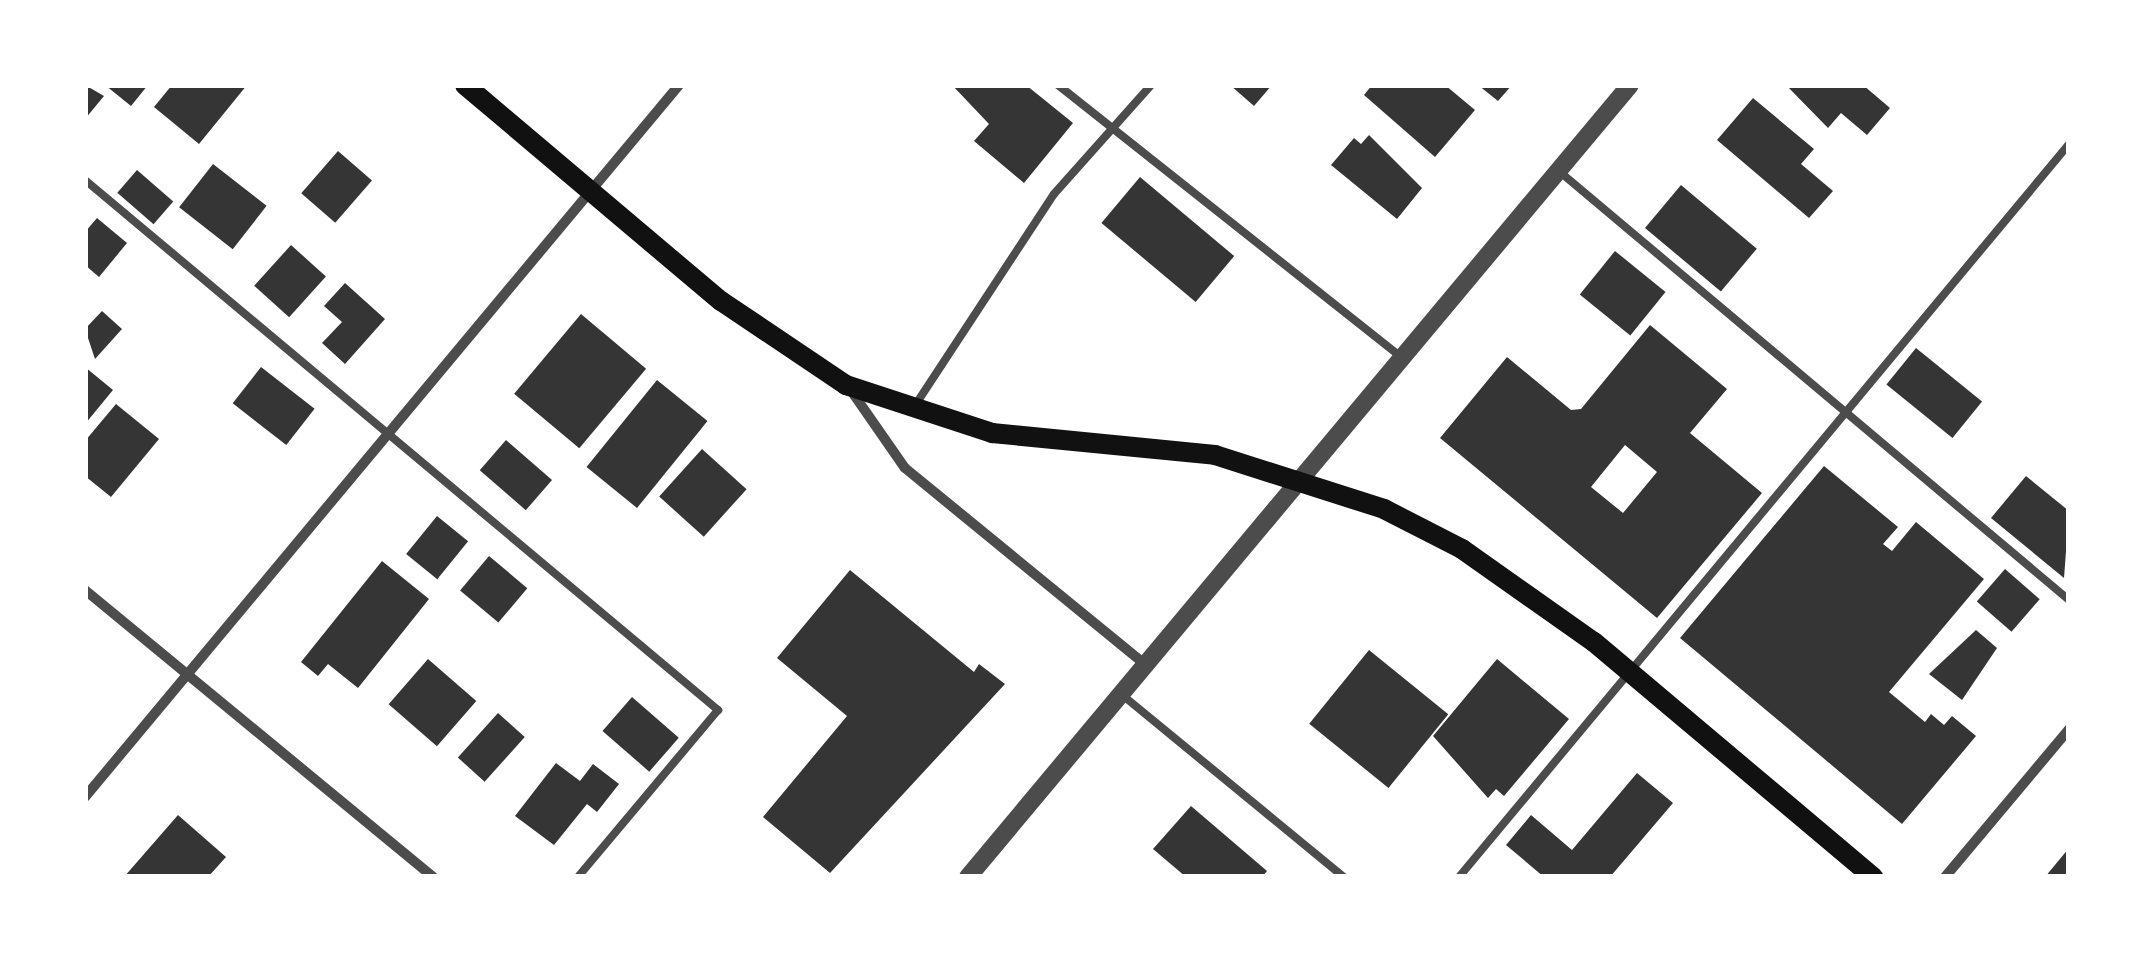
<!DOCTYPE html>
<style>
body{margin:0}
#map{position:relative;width:2154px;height:962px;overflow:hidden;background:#fff;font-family:"IBM Plex Sans",sans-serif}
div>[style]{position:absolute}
.building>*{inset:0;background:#353535;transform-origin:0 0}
.service>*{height:8px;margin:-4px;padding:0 4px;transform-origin:4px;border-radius:4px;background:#4c4c4c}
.minor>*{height:10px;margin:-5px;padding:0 5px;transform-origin:5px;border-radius:5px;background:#4c4c4c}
.tertiary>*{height:18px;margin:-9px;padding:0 9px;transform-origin:9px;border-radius:9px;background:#4c4c4c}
.secondary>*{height:20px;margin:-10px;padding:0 10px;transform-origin:10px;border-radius:10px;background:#111}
span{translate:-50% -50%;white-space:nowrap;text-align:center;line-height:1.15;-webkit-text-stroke:10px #fff;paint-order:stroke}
.frame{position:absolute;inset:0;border:88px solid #fff;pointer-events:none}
</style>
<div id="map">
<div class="building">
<div style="clip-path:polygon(85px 85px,104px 96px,85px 119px)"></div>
<div style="clip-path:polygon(105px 85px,148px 85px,131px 106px)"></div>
<div style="clip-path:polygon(172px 85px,247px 85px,199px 144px,154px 107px)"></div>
<div style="clip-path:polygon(952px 85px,1026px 85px,1073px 123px,1024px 183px,974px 141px,989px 124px)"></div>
<div style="clip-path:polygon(1230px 85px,1272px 85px,1254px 106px)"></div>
<div style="clip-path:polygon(1372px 85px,1445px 85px,1475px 110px,1435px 157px,1364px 95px)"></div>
<div style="clip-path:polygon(1478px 85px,1512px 85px,1498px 101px)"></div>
<div style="clip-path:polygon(1786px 85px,1863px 85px,1890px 108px,1867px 135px,1841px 113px,1828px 128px)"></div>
<div style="clip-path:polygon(1753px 98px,1814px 149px,1801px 164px,1833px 191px,1809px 218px,1717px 140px)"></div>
<div style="clip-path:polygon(1369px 135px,1422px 188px,1397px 219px,1331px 165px,1354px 138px,1361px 144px)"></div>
<div style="left:338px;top:151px;width:45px;height:56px;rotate:41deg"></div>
<div style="left:213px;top:164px;width:68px;height:55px;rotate:38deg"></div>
<div style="left:137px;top:170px;width:48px;height:30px;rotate:41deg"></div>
<div style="left:1140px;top:177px;width:123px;height:60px;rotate:40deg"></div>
<div style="left:1681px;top:185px;width:99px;height:56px;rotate:40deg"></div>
<div style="clip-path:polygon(97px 218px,127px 243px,99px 277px,85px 265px,85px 232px)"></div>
<div style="left:291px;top:245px;width:47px;height:55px;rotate:42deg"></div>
<div style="left:1615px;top:251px;width:65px;height:56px;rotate:39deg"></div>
<div style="clip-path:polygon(345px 283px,385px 319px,345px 364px,322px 343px,342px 322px,324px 306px)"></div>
<div style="clip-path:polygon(102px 311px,122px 329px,95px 359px,85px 329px)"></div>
<div style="left:581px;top:314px;width:85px;height:104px;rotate:40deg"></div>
<div style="clip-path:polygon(evenodd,1650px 325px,1727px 389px,1690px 433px,1762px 493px,1657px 618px,1440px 438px,1507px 357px,1571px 410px,1581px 409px,1650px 325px,1625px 445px,1657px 472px,1623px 513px,1591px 487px,1625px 445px)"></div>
<div style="left:1916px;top:348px;width:85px;height:47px;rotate:39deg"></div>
<div style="clip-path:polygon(85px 367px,113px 390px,85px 424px)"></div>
<div style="left:261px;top:367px;width:68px;height:46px;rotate:38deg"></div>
<div style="left:657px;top:380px;width:65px;height:112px;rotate:39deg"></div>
<div style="clip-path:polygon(116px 404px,159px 439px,111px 497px,85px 476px,85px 441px)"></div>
<div style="left:506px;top:440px;width:61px;height:40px;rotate:41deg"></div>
<div style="left:702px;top:449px;width:60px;height:64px;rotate:42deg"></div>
<div style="clip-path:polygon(1824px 466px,1898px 527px,1883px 544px,1892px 551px,1916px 522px,1984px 579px,1889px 692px,1925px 722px,1931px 714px,1944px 725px,1952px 716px,1976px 736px,1902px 824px,1680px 638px)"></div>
<div style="clip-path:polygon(2026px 476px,2069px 511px,2064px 578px,1991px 518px)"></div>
<div style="left:437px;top:516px;width:40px;height:49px;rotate:39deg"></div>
<div style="left:489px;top:556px;width:50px;height:45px;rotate:40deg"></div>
<div style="clip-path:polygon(382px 561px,429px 599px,358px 688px,328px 664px,318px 676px,301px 662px)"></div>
<div style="left:2005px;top:569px;width:46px;height:43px;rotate:41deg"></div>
<div style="clip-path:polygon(850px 570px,974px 672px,979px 664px,1005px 684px,830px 873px,763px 817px,847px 716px,777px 658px)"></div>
<div style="clip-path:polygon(1976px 630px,1997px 648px,1962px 700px,1929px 674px)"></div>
<div style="left:1369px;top:650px;width:102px;height:95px;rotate:39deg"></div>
<div style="left:428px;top:659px;width:64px;height:60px;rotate:41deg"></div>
<div style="clip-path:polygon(1497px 659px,1569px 719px,1504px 796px,1496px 789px,1488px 798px,1433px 736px)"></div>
<div style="left:632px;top:697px;width:62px;height:45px;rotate:41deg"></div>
<div style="left:498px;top:713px;width:36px;height:60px;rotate:42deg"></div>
<div style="clip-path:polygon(556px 763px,580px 781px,593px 764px,619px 784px,597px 812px,587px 804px,554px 845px,515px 816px)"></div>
<div style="clip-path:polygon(1637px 773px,1673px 803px,1610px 877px,1544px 877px,1506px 845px,1531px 815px,1572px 850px)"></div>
<div style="clip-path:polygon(1191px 806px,1267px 871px,1262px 877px,1186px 877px,1153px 849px)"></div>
<div style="clip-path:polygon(178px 815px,226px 857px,208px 877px,124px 877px)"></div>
<div style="clip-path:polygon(2069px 848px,2069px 877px,2045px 877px)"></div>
</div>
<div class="service">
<div style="left:1058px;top:85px;width:440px;rotate:38.4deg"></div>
<div style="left:1560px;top:172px;width:665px;rotate:40.06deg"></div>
<div style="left:85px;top:180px;width:826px;rotate:39.94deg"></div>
<div style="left:718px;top:710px;width:218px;rotate:130deg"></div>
<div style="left:916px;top:404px;width:251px;rotate:-56.7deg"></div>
<div style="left:1054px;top:194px;width:146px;rotate:-48.3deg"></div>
<div style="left:1121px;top:694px;width:288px;rotate:39.4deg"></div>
<div style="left:1459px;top:877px;width:954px;rotate:-50.23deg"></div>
</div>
<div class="minor">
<div style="left:850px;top:389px;width:96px;rotate:55.2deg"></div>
<div style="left:905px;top:468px;width:311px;rotate:39.3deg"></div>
<div style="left:85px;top:590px;width:451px;rotate:39.5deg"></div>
<div style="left:85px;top:797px;width:927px;rotate:-50.16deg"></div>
<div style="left:1945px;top:877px;width:193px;rotate:-50deg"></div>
</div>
<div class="tertiary">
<div style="left:968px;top:877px;width:1032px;rotate:-50.11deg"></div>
</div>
<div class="secondary">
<div style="left:465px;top:85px;width:335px;rotate:40.2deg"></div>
<div style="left:721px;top:301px;width:151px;rotate:33.9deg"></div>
<div style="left:846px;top:385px;width:154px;rotate:18.2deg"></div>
<div style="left:992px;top:433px;width:224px;rotate:5.6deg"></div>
<div style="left:1215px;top:455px;width:177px;rotate:17.7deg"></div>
<div style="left:1384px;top:509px;width:88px;rotate:27.1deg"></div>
<div style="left:1462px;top:549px;width:161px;rotate:35.2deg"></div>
<div style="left:1594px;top:642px;width:365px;rotate:40.1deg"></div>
</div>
<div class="frame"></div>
</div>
